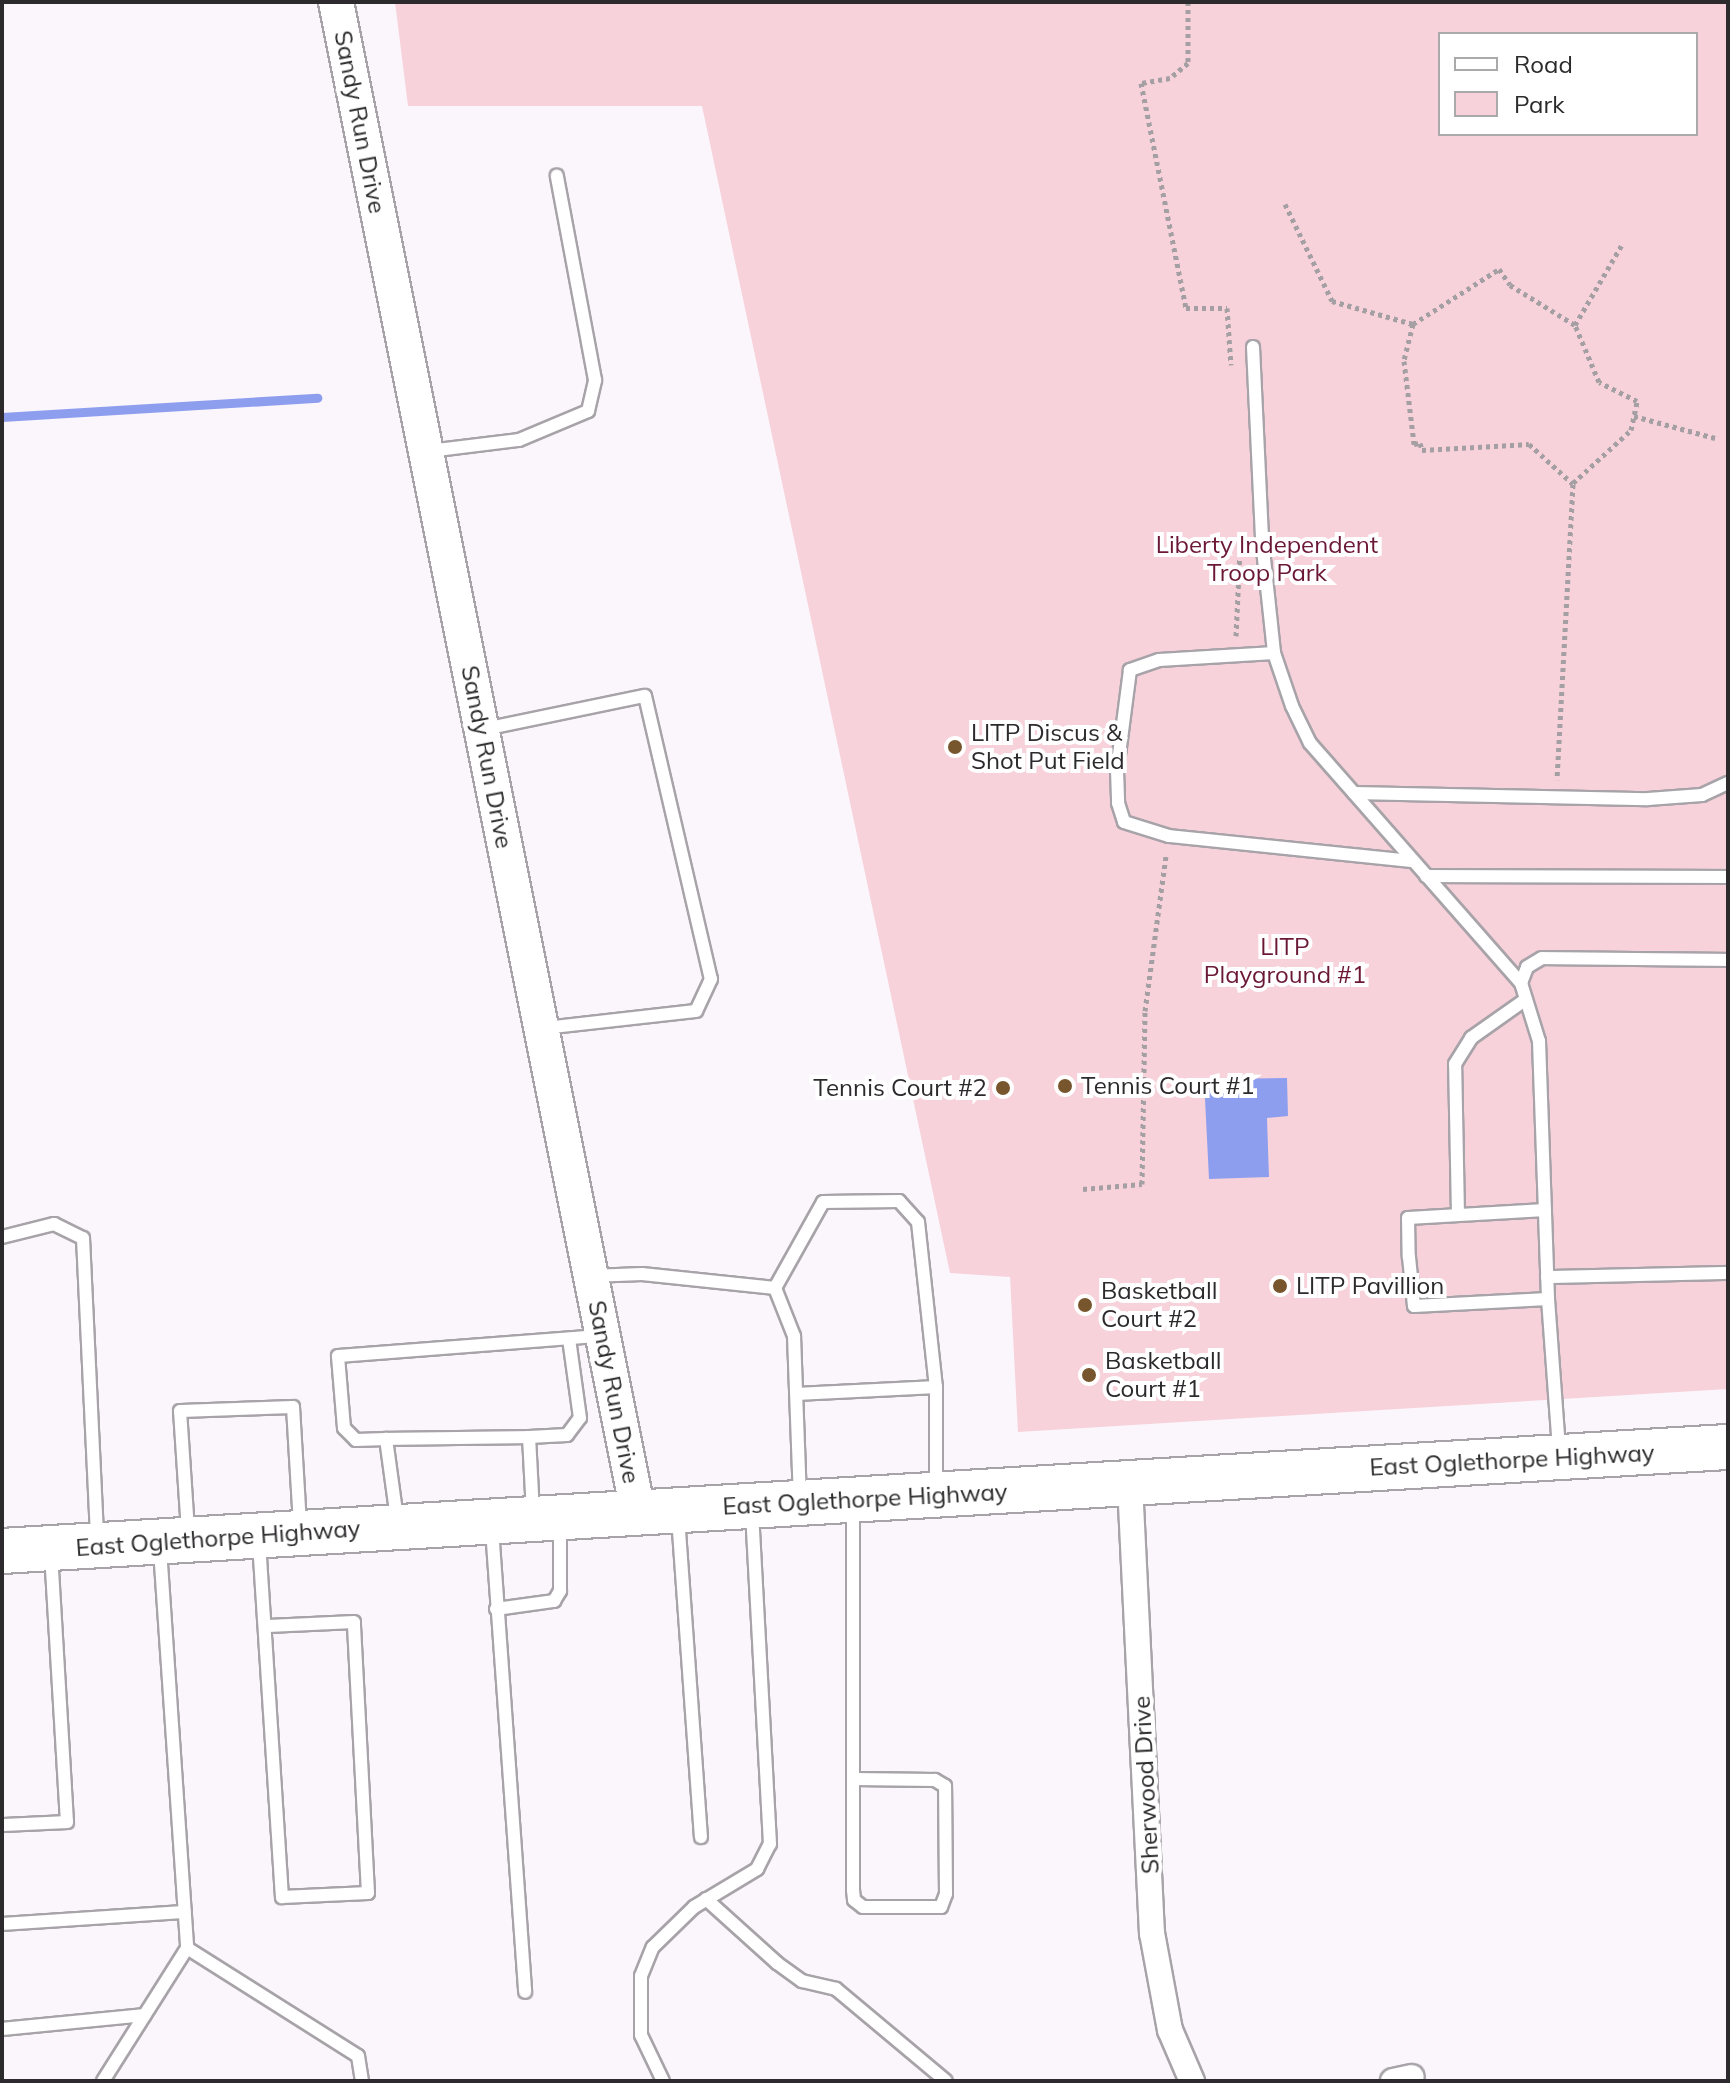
<!DOCTYPE html>
<style>
body{margin:0}
#map{position:relative;width:1730px;height:2083px;overflow:hidden;background:#fbf6fc;font-family:Mulish,sans-serif}
div>[style]{position:absolute}
.green>*{inset:0;background:#f7d2da}
.water>*{inset:0;background:#8e9eef}
.stream>*{height:9px;margin:-4.5px;padding:0 4.5px;transform-origin:4.5px;border-radius:4.5px;background:#8e9eef}
.path>*{height:5px;margin-top:-2.5px;transform-origin:0;background:repeating-linear-gradient(90deg,#a39fa3 0 4px,transparent 0 8px)}
.roads{filter:drop-shadow(2px 0 #a7a3a8) drop-shadow(-2px 0 #a7a3a8) drop-shadow(0 2px #a7a3a8) drop-shadow(0 -2px #a7a3a8)}
.lane>*{height:12px;margin:-6px;padding:0 6px;transform-origin:6px;border-radius:6px;background:#fff}
.street>*{height:24px;margin:-12px;padding:0 12px;transform-origin:12px;border-radius:12px;background:#fff}
.secondary>*{height:34px;margin:-17px;padding:0 17px;transform-origin:17px;border-radius:17px;background:#fff}
.highway>*{height:44px;margin:-22px;padding:0 22px;transform-origin:22px;border-radius:22px;background:#fff}
.dots>*{width:22px;height:22px;translate:-50% -50%;box-sizing:border-box;border:4px solid #fff;border-radius:50%}
span{translate:-50% -50%;white-space:nowrap;text-align:center;line-height:1.15;-webkit-text-stroke:8px #fff;paint-order:stroke}
.street-label{font-size:24px;color:#2c2a2c}
.park-label{font-size:24px;color:#6b1736}
.poi-label{font-size:24px;color:#2c2a2c}
.left{translate:0 -50%;text-align:left}
.right{translate:-100% -50%;text-align:right}
.frame{position:absolute;inset:0;border:4px solid #2c2a2c;pointer-events:none}
.legend{position:absolute;left:1438px;top:32px;width:260px;height:104px;box-sizing:border-box;background:#fff;border:2px solid #abaaab;margin:0;padding:10px 14px;list-style:none;font-size:24px;color:#2c2a2c}
.legend li{display:flex;align-items:center;gap:16px;height:40px}
.legend b{width:40px;border:2px solid #abaaab}
</style>
<div id="map">
<div class="green">
<div style="clip-path:polygon(evenodd,395px 2px,1728px 2px,1728px 1389px,1018px 1432px,1010px 1277px,950px 1273px,702px 106px,408px 106px,395px 2px,1440px 34px,1696px 34px,1696px 134px,1440px 134px,1440px 34px)"></div>
</div>
<div class="water">
<div style="clip-path:polygon(1287px 1078px,1288px 1116px,1267px 1118px,1269px 1177px,1209px 1179px,1204px 1079px)"></div>
</div>
<div class="stream">
<div style="left:2px;top:417px;width:316px;rotate:-3.5deg"></div>
</div>
<div class="path">
<div style="left:1188px;top:2px;width:61px;rotate:90deg"></div>
<div style="left:1188px;top:63px;width:23px;rotate:140deg"></div>
<div style="left:1170px;top:78px;width:29px;rotate:170deg"></div>
<div style="left:1141px;top:83px;width:229px;rotate:78.7deg"></div>
<div style="left:1186px;top:308px;width:41px"></div>
<div style="left:1227px;top:308px;width:57px;rotate:86deg"></div>
<div style="left:1285px;top:204px;width:108px;rotate:64.1deg"></div>
<div style="left:1332px;top:301px;width:84px;rotate:15.9deg"></div>
<div style="left:1413px;top:324px;width:38px;rotate:104deg"></div>
<div style="left:1404px;top:361px;width:84px;rotate:83.1deg"></div>
<div style="left:1414px;top:444px;width:6px;rotate:-9deg"></div>
<div style="left:1420px;top:443px;width:7px;rotate:74deg"></div>
<div style="left:1422px;top:450px;width:107px;rotate:-3.2deg"></div>
<div style="left:1529px;top:444px;width:59px;rotate:42.3deg"></div>
<div style="left:1573px;top:484px;width:296px;rotate:93.1deg"></div>
<div style="left:1413px;top:324px;width:102px;rotate:-32.6deg"></div>
<div style="left:1499px;top:269px;width:19px;rotate:55deg"></div>
<div style="left:1510px;top:285px;width:76px;rotate:31.6deg"></div>
<div style="left:1634px;top:416px;width:84px;rotate:15.2deg"></div>
<div style="left:1573px;top:483px;width:79px;rotate:-42.4deg"></div>
<div style="left:1631px;top:430px;width:30px;rotate:-78deg"></div>
<div style="left:1637px;top:401px;width:42px;rotate:-153.4deg"></div>
<div style="left:1599px;top:382px;width:62px;rotate:-112.8deg"></div>
<div style="left:1575px;top:325px;width:95px;rotate:-59.7deg"></div>
<div style="left:1236px;top:636px;width:86px;rotate:-87.3deg"></div>
<div style="left:1083px;top:1189px;width:59px;rotate:-4.8deg"></div>
<div style="left:1142px;top:1184px;width:173px;rotate:-89deg"></div>
<div style="left:1145px;top:1011px;width:156px;rotate:-82.3deg"></div>
</div>
<div class="roads">
<div class="lane">
<div style="left:1253px;top:347px;width:193px;rotate:87.3deg"></div>
<div style="left:1262px;top:540px;width:114px;rotate:83.9deg"></div>
<div style="left:1274px;top:653px;width:56px;rotate:71.2deg"></div>
<div style="left:1292px;top:706px;width:41px;rotate:64.1deg"></div>
<div style="left:1310px;top:743px;width:320px;rotate:48.7deg"></div>
<div style="left:1521px;top:983px;width:61px;rotate:72.8deg"></div>
<div style="left:1539px;top:1041px;width:258px;rotate:88deg"></div>
<div style="left:1548px;top:1299px;width:151px;rotate:85.8deg"></div>
<div style="left:429px;top:451px;width:91px;rotate:-7deg"></div>
<div style="left:519px;top:440px;width:75px;rotate:-22.8deg"></div>
<div style="left:588px;top:411px;width:32px;rotate:-77deg"></div>
<div style="left:595px;top:380px;width:208px;rotate:-100.6deg"></div>
<div style="left:1274px;top:653px;width:115px;rotate:176.5deg"></div>
<div style="left:1159px;top:660px;width:31px;rotate:161deg"></div>
<div style="left:1130px;top:670px;width:101px;rotate:97.4deg"></div>
<div style="left:1117px;top:770px;width:33px;rotate:88deg"></div>
<div style="left:1118px;top:803px;width:20px;rotate:72deg"></div>
<div style="left:1124px;top:822px;width:47px;rotate:17.3deg"></div>
<div style="left:1169px;top:836px;width:245px;rotate:5.9deg"></div>
<div style="left:485px;top:729px;width:163px;rotate:-11.7deg"></div>
<div style="left:645px;top:696px;width:291px;rotate:76.9deg"></div>
<div style="left:711px;top:979px;width:35px;rotate:115deg"></div>
<div style="left:696px;top:1011px;width:152px;rotate:173.6deg"></div>
<div style="left:1354px;top:793px;width:294px;rotate:1.2deg"></div>
<div style="left:1648px;top:799px;width:54px;rotate:-4.2deg"></div>
<div style="left:1702px;top:795px;width:29px;rotate:-25deg"></div>
<div style="left:1426px;top:876px;width:302px;rotate:0.2deg"></div>
<div style="left:1521px;top:983px;width:17px;rotate:-69deg"></div>
<div style="left:1527px;top:967px;width:17px;rotate:-31deg"></div>
<div style="left:1542px;top:958px;width:186px;rotate:0.6deg"></div>
<div style="left:1545px;top:1210px;width:137px;rotate:176.7deg"></div>
<div style="left:1408px;top:1218px;width:39px;rotate:89deg"></div>
<div style="left:1409px;top:1257px;width:49px;rotate:84.2deg"></div>
<div style="left:1414px;top:1306px;width:134px;rotate:-3deg"></div>
<div style="left:1458px;top:1215px;width:151px;rotate:-91.1deg"></div>
<div style="left:1455px;top:1064px;width:31px;rotate:-58deg"></div>
<div style="left:1471px;top:1038px;width:67px;rotate:-35.3deg"></div>
<div style="left:2px;top:1237px;width:54px;rotate:-14deg"></div>
<div style="left:54px;top:1224px;width:32px;rotate:26deg"></div>
<div style="left:83px;top:1238px;width:300px;rotate:87.3deg"></div>
<div style="left:591px;top:1276px;width:51px;rotate:-2.2deg"></div>
<div style="left:642px;top:1274px;width:134px;rotate:6deg"></div>
<div style="left:775px;top:1288px;width:52px;rotate:68.4deg"></div>
<div style="left:794px;top:1336px;width:161px;rotate:87.9deg"></div>
<div style="left:1547px;top:1277px;width:181px;rotate:-1.3deg"></div>
<div style="left:775px;top:1288px;width:98px;rotate:-60.8deg"></div>
<div style="left:823px;top:1202px;width:76px;rotate:-0.8deg"></div>
<div style="left:899px;top:1201px;width:28px;rotate:48deg"></div>
<div style="left:918px;top:1222px;width:166px;rotate:83.8deg"></div>
<div style="left:936px;top:1387px;width:101px;rotate:90deg"></div>
<div style="left:797px;top:1394px;width:139px;rotate:-2.9deg"></div>
<div style="left:386px;top:1439px;width:143px;rotate:-0.8deg"></div>
<div style="left:853px;top:1508px;width:382px;rotate:90deg"></div>
<div style="left:853px;top:1890px;width:10px;rotate:84deg"></div>
<div style="left:854px;top:1900px;width:11px;rotate:38deg"></div>
<div style="left:863px;top:1907px;width:78px"></div>
<div style="left:941px;top:1907px;width:14px;rotate:-69deg"></div>
<div style="left:946px;top:1894px;width:108px;rotate:-90.5deg"></div>
<div style="left:945px;top:1786px;width:12px;rotate:-149deg"></div>
<div style="left:935px;top:1780px;width:81px;rotate:-179.3deg"></div>
<div style="left:533px;top:1513px;width:76px;rotate:-93deg"></div>
<div style="left:529px;top:1437px;width:38px;rotate:-3deg"></div>
<div style="left:567px;top:1435px;width:21px;rotate:-53deg"></div>
<div style="left:580px;top:1418px;width:80px;rotate:-97.9deg"></div>
<div style="left:678px;top:1517px;width:321px;rotate:85.9deg"></div>
<div style="left:397px;top:1519px;width:81px;rotate:-97.8deg"></div>
<div style="left:386px;top:1439px;width:30px;rotate:178deg"></div>
<div style="left:356px;top:1440px;width:17px;rotate:-135deg"></div>
<div style="left:344px;top:1428px;width:72px;rotate:-94.8deg"></div>
<div style="left:338px;top:1356px;width:263px;rotate:-4.4deg"></div>
<div style="left:492px;top:1529px;width:464px;rotate:85.9deg"></div>
<div style="left:188px;top:1531px;width:120px;rotate:-93.8deg"></div>
<div style="left:180px;top:1411px;width:113px;rotate:-2deg"></div>
<div style="left:293px;top:1407px;width:119px;rotate:86.6deg"></div>
<div style="left:259px;top:1542px;width:356px;rotate:86.3deg"></div>
<div style="left:282px;top:1897px;width:86px;rotate:-2.7deg"></div>
<div style="left:368px;top:1893px;width:271px;rotate:-93deg"></div>
<div style="left:354px;top:1622px;width:86px;rotate:177.3deg"></div>
<div style="left:160px;top:1549px;width:400px;rotate:86.1deg"></div>
<div style="left:187px;top:1948px;width:202px;rotate:32.3deg"></div>
<div style="left:358px;top:2056px;width:25px;rotate:81deg"></div>
<div style="left:496px;top:1609px;width:59px;rotate:-7.9deg"></div>
<div style="left:554px;top:1601px;width:12px;rotate:-59deg"></div>
<div style="left:560px;top:1591px;width:66px;rotate:-90deg"></div>
<div style="left:2px;top:1825px;width:65px;rotate:-2.6deg"></div>
<div style="left:67px;top:1822px;width:268px;rotate:-93.4deg"></div>
<div style="left:706px;top:1899px;width:96px;rotate:42deg"></div>
<div style="left:777px;top:1963px;width:31px;rotate:36deg"></div>
<div style="left:802px;top:1981px;width:35px;rotate:13deg"></div>
<div style="left:836px;top:1989px;width:143px;rotate:39.9deg"></div>
<div style="left:2px;top:1924px;width:183px;rotate:-3.8deg"></div>
<div style="left:2px;top:2029px;width:143px;rotate:-5.6deg"></div>
<div style="left:103px;top:2081px;width:157px;rotate:-57.7deg"></div>
<div style="left:663px;top:2081px;width:51px;rotate:-115.6deg"></div>
<div style="left:641px;top:2035px;width:59px;rotate:-90deg"></div>
<div style="left:641px;top:1976px;width:31px;rotate:-68deg"></div>
<div style="left:653px;top:1947px;width:57px;rotate:-44.3deg"></div>
<div style="left:694px;top:1907px;width:74px;rotate:-31.1deg"></div>
<div style="left:757px;top:1869px;width:28px;rotate:-63deg"></div>
<div style="left:770px;top:1844px;width:332px;rotate:-93.1deg"></div>
</div>
<div class="street">
<div style="left:1130px;top:1484px;width:450px;rotate:87.2deg"></div>
<div style="left:1152px;top:1933px;width:99px;rotate:79.5deg"></div>
<div style="left:1170px;top:2030px;width:56px;rotate:66.7deg"></div>
<div style="left:1393px;top:2081px;width:19px;rotate:-12deg"></div>
</div>
<div class="secondary">
<div style="left:336px;top:2px;width:1540px;rotate:78.69deg"></div>
</div>
<div class="highway">
<div style="left:2px;top:1551px;width:1729px;rotate:-3.45deg"></div>
</div>
</div>
<div class="dots">
<div style="left:955px;top:747px;background:#77552d"></div>
<div style="left:1065px;top:1086px;background:#77552d"></div>
<div style="left:1003px;top:1088px;background:#77552d"></div>
<div style="left:1280px;top:1286px;background:#77552d"></div>
<div style="left:1085px;top:1305px;background:#77552d"></div>
<div style="left:1089px;top:1375px;background:#77552d"></div>
</div>
<div class="street-label">
<span style="left:360px;top:122px;rotate:79deg">Sandy Run Drive</span>
<span style="left:487px;top:757px;rotate:79deg">Sandy Run Drive</span>
<span style="left:614px;top:1392px;rotate:79deg">Sandy Run Drive</span>
<span style="left:1512px;top:1460px;rotate:-3deg">East Oglethorpe Highway</span>
<span style="left:865px;top:1499px;rotate:-3deg">East Oglethorpe Highway</span>
<span style="left:218px;top:1538px;rotate:-4deg">East Oglethorpe Highway</span>
<span style="left:1146px;top:1785px;rotate:-93deg">Sherwood Drive</span>
</div>
<div class="park-label">
<span style="left:1267px;top:559px">Liberty Independent<br>Troop Park</span>
<span style="left:1285px;top:961px">LITP<br>Playground #1</span>
</div>
<div class="poi-label">
<span class="left" style="left:971px;top:747px">LITP Discus &amp;<br>Shot Put Field</span>
<span class="left" style="left:1081px;top:1086px">Tennis Court #1</span>
<span class="right" style="left:987px;top:1088px">Tennis Court #2</span>
<span class="left" style="left:1296px;top:1286px">LITP Pavillion</span>
<span class="left" style="left:1101px;top:1305px">Basketball<br>Court #2</span>
<span class="left" style="left:1105px;top:1375px">Basketball<br>Court #1</span>
</div>
<div class="frame"></div>
<ul class="legend">
<li><b style="height:10px;background:#fff"></b>Road</li>
<li><b style="height:22px;background:#f7d2da"></b>Park</li>
</ul>
</div>
